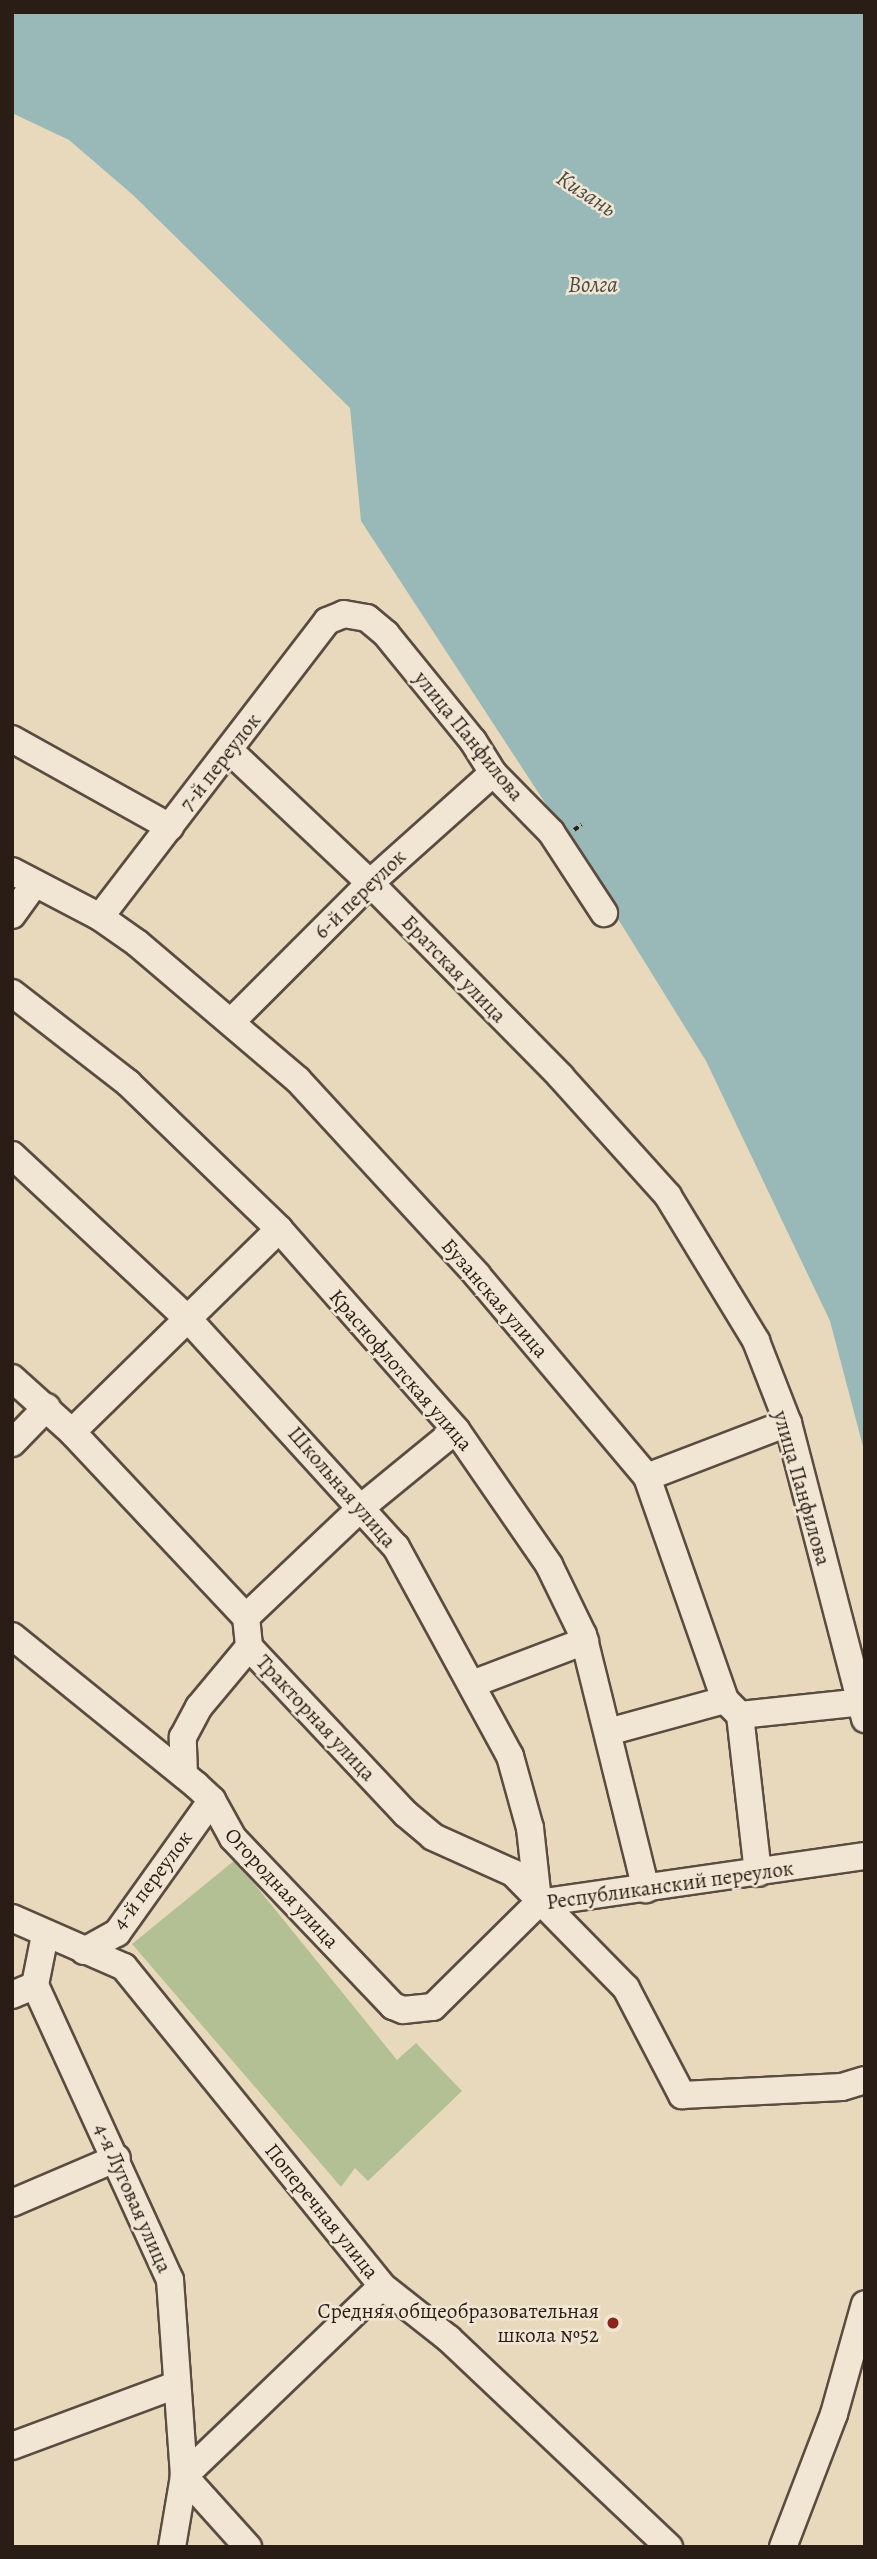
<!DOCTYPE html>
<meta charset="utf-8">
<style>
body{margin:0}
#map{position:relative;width:877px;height:2559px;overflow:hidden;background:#e8d9bc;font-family:Alegreya,serif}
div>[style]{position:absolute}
.green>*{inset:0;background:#b3c093}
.water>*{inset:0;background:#99b9b8}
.path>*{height:3.5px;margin-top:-1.75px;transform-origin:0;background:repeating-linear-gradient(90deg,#2a1d16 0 5px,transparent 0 8.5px)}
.roads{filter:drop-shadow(2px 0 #5a4c40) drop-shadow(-2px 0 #5a4c40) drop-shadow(0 2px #5a4c40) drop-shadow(0 -2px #5a4c40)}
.minor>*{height:26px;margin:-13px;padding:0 13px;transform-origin:13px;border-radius:13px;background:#f0e6d3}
.dots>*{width:19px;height:19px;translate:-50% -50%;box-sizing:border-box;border:4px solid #f0e6d3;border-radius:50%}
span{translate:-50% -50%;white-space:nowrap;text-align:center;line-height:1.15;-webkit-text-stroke:5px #f0e6d3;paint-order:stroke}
.street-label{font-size:21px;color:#2a1d16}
.poi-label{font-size:21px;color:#2a1d16}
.right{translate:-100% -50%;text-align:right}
.water-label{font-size:23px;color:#4b4c47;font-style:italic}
.frame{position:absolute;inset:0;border:14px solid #2a1d16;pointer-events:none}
</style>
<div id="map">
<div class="green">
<div style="clip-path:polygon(235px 1860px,397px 2060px,416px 2043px,462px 2091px,368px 2181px,355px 2168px,341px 2187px,132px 1944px)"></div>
</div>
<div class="water">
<div style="clip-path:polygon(12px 12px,865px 12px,865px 1454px,830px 1321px,706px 1061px,566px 835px,361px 521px,350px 408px,133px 195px,69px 140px,12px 113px)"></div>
</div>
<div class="path">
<div style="left:574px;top:830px;width:9px;rotate:-36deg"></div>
</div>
<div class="roads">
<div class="minor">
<div style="left:12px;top:739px;width:181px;rotate:29.1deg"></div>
<div style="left:230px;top:751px;width:192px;rotate:43.3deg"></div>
<div style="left:370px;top:883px;width:272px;rotate:45.4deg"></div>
<div style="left:561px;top:1077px;width:160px;rotate:48deg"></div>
<div style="left:668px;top:1196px;width:170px;rotate:58.7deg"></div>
<div style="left:756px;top:1341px;width:88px;rotate:68.7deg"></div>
<div style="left:788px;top:1423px;width:306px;rotate:75.4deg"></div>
<div style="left:12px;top:871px;width:99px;rotate:27.6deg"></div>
<div style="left:100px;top:917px;width:45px;rotate:35.1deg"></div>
<div style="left:137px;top:943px;width:211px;rotate:40.4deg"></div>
<div style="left:298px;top:1080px;width:265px;rotate:47.4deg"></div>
<div style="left:477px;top:1275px;width:264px;rotate:49.9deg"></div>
<div style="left:647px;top:1477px;width:236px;rotate:70.7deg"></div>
<div style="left:725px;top:1700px;width:21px;rotate:45deg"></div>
<div style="left:740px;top:1715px;width:159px;rotate:83.5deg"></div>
<div style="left:12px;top:915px;width:39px;rotate:-54deg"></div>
<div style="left:100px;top:917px;width:373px;rotate:-52.5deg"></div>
<div style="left:327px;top:621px;width:18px;rotate:-22deg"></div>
<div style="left:344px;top:614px;width:23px;rotate:10deg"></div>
<div style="left:367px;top:618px;width:25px;rotate:40deg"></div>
<div style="left:386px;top:634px;width:138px;rotate:50.9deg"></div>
<div style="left:473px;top:741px;width:38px;rotate:58deg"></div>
<div style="left:493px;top:773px;width:83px;rotate:45.5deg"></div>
<div style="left:551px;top:832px;width:97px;rotate:56.8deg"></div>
<div style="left:12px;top:993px;width:147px;rotate:37.8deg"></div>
<div style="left:128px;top:1083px;width:210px;rotate:44deg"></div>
<div style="left:279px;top:1229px;width:268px;rotate:48.6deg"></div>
<div style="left:456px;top:1430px;width:164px;rotate:55.4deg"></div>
<div style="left:549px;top:1565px;width:78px;rotate:64.1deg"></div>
<div style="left:583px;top:1635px;width:262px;rotate:76.1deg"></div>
<div style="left:232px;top:1021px;width:195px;rotate:-45deg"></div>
<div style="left:370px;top:883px;width:165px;rotate:-41.8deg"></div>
<div style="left:12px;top:1155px;width:243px;rotate:43deg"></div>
<div style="left:190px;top:1321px;width:306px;rotate:47.7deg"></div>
<div style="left:396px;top:1547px;width:238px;rotate:61.4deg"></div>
<div style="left:510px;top:1756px;width:75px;rotate:74.5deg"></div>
<div style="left:530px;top:1828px;width:73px;rotate:83.7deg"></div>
<div style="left:12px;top:1378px;width:81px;rotate:42deg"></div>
<div style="left:72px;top:1432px;width:254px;rotate:46.8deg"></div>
<div style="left:246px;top:1617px;width:30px;rotate:84deg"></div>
<div style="left:249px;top:1647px;width:229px;rotate:46.8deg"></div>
<div style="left:406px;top:1814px;width:35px;rotate:40deg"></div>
<div style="left:433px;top:1837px;width:88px;rotate:24.2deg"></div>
<div style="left:513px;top:1873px;width:161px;rotate:45.5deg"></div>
<div style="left:626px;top:1988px;width:121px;rotate:62.4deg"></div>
<div style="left:682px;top:2095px;width:160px;rotate:-2.9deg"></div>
<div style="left:842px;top:2087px;width:24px;rotate:-17deg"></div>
<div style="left:72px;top:1432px;width:290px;rotate:-44.4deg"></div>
<div style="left:12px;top:1443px;width:50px;rotate:-45.8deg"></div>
<div style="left:647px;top:1477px;width:151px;rotate:-21deg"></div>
<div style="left:246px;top:1617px;width:161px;rotate:-43.5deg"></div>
<div style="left:363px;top:1506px;width:120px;rotate:-39.3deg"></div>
<div style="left:12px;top:1636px;width:237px;rotate:39deg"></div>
<div style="left:196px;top:1785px;width:22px;rotate:43deg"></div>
<div style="left:212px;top:1800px;width:43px;rotate:61.1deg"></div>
<div style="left:233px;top:1838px;width:232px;rotate:46.4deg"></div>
<div style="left:393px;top:2006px;width:11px;rotate:22deg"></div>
<div style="left:403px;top:2010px;width:30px;rotate:-6deg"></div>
<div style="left:433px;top:2007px;width:148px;rotate:-44.7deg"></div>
<div style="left:538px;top:1903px;width:330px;rotate:-8.2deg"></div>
<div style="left:472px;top:1684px;width:121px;rotate:-20.8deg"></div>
<div style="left:740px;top:1715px;width:124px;rotate:-6deg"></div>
<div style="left:608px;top:1732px;width:121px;rotate:-15.3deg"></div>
<div style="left:184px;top:1775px;width:38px;rotate:-92deg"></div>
<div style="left:183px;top:1737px;width:34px;rotate:-62deg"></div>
<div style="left:199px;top:1707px;width:78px;rotate:-50.2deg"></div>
<div style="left:12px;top:1918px;width:122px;rotate:23.6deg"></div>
<div style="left:124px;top:1967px;width:410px;rotate:51deg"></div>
<div style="left:382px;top:2286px;width:85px;rotate:38.3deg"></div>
<div style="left:449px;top:2339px;width:303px;rotate:43.4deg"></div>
<div style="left:45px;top:1935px;width:51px;rotate:101.3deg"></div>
<div style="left:35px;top:1985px;width:324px;rotate:65.4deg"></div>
<div style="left:170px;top:2280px;width:196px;rotate:85.9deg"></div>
<div style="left:184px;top:2476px;width:96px;rotate:48deg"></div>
<div style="left:84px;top:1951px;width:38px;rotate:-29deg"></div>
<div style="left:117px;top:1933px;width:163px;rotate:-54.5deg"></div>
<div style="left:12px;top:1995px;width:25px;rotate:-23deg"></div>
<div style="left:12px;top:2203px;width:114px;rotate:-23.2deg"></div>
<div style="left:12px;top:2446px;width:175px;rotate:-20.4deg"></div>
<div style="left:172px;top:2547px;width:72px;rotate:-80.4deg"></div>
<div style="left:184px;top:2476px;width:274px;rotate:-43.8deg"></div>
<div style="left:783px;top:2547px;width:142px;rotate:-69deg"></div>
<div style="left:834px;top:2414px;width:114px;rotate:-74.3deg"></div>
</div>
</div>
<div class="dots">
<div style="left:613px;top:2323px;background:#8f2418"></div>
</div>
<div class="street-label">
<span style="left:469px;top:736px;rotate:51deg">улица Панфилова</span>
<span style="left:220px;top:762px;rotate:-52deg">7-й переулок</span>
<span style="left:360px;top:894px;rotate:-44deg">6-й переулок</span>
<span style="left:454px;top:969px;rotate:46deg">Братская улица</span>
<span style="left:495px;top:1298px;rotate:49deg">Бузанская улица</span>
<span style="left:401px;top:1370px;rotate:49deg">Краснофлотская улица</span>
<span style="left:342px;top:1487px;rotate:49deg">Школьная улица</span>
<span style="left:802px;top:1488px;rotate:74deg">улица Панфилова</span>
<span style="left:316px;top:1718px;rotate:47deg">Тракторная улица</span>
<span style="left:152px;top:1880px;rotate:-53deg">4-й переулок</span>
<span style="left:670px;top:1885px;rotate:-8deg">Республиканский переулок</span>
<span style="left:282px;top:1888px;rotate:47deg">Огородная улица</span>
<span style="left:133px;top:2198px;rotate:66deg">4-я Луговая улица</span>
<span style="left:322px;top:2211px;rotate:51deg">Поперечная улица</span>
</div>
<div class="poi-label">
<span class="right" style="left:599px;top:2323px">Средняя общеобразовательная<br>школа №52</span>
</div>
<div class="water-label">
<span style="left:586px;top:194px;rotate:33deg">Кизань</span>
<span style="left:593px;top:285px">Волга</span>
</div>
<div class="frame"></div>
</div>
